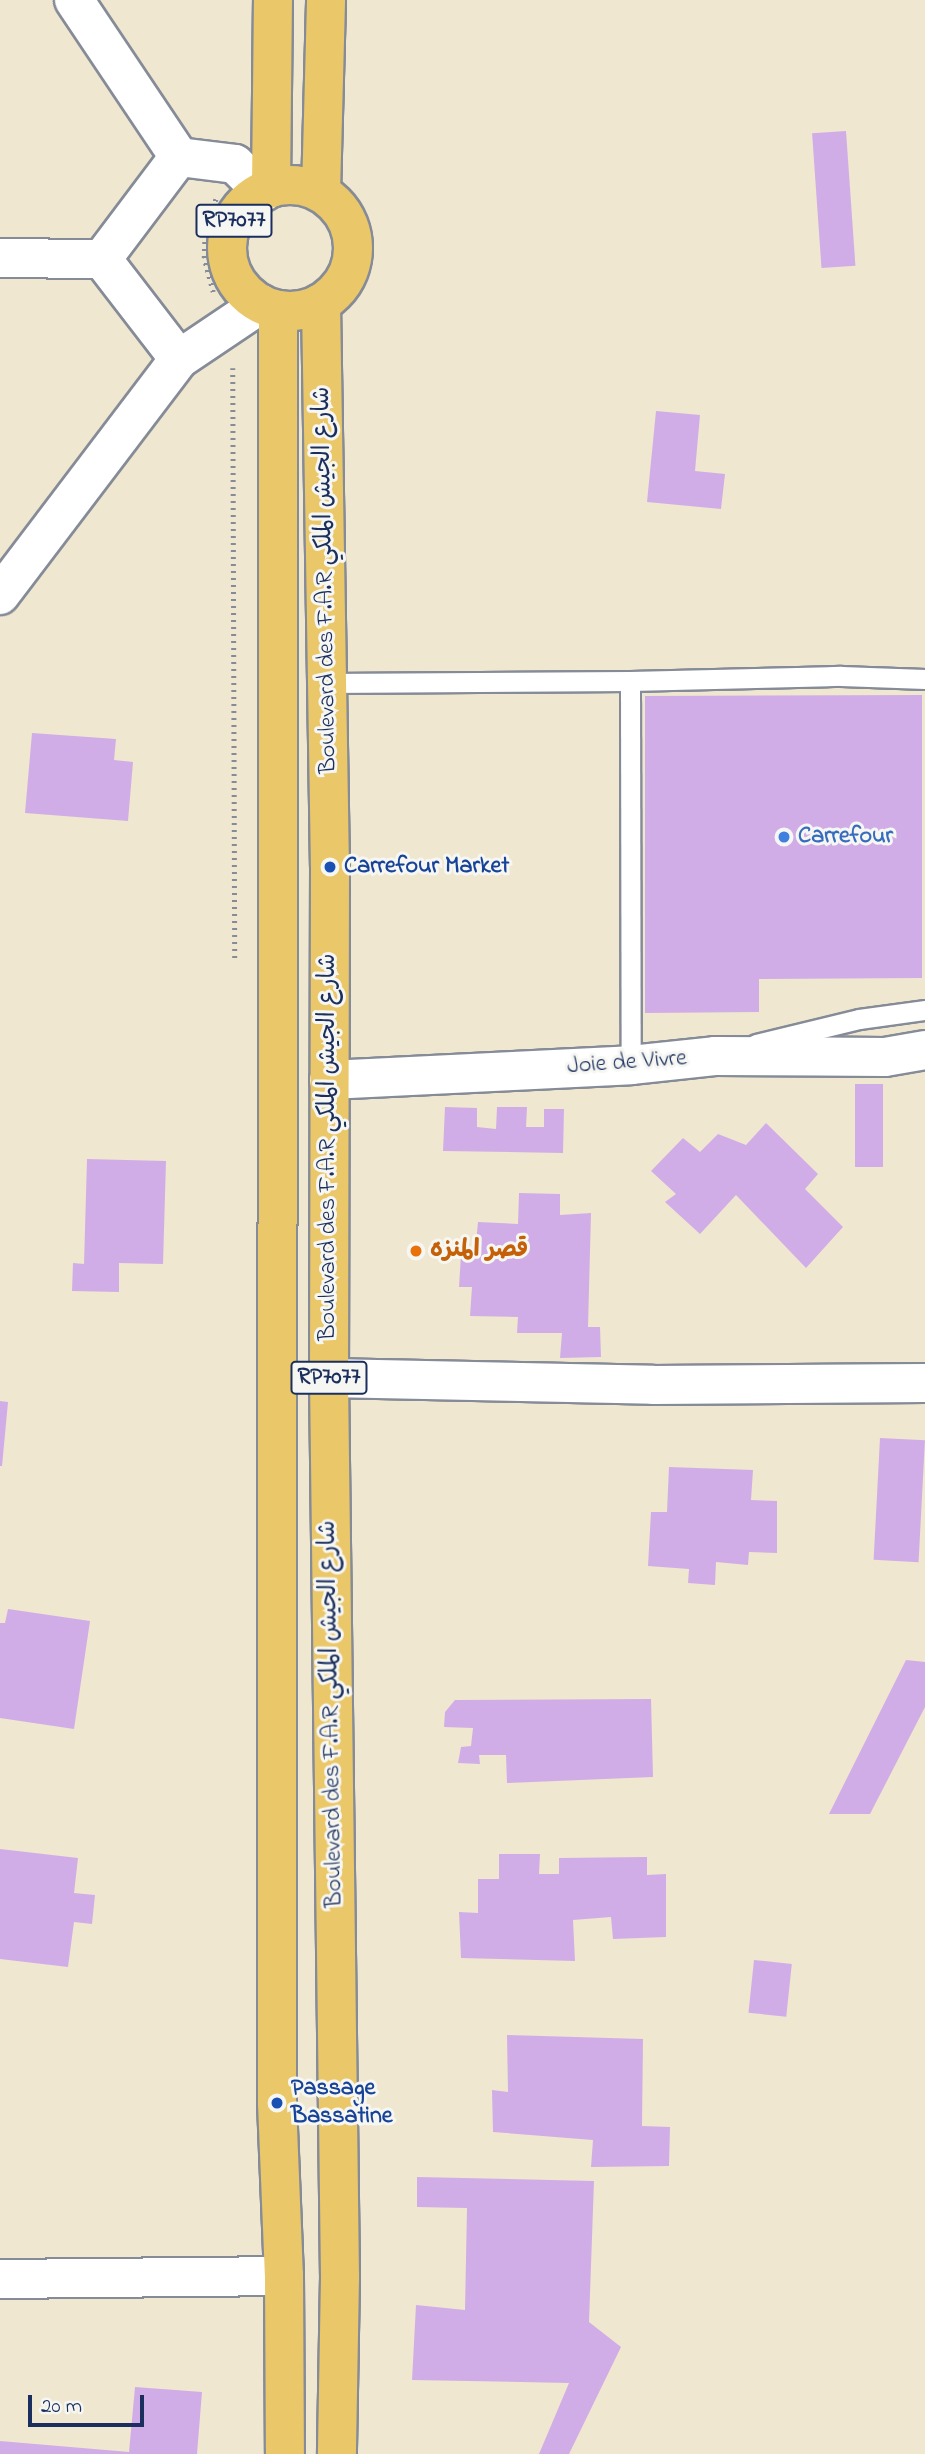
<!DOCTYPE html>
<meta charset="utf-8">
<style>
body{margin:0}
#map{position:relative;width:925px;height:2454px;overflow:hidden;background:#efe7d0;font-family:"Indie Flower","Playpen Sans Arabic",sans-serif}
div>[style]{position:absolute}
.building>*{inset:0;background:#d1ade7;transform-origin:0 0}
.path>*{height:4.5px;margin-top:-2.25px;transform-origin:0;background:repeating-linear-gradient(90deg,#858b97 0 2px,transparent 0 7px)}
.roads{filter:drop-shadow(2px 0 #858b97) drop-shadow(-2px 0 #858b97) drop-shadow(0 2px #858b97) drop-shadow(0 -2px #858b97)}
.service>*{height:19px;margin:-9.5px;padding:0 9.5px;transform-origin:9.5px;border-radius:9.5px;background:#fff}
.minor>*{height:38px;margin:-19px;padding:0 19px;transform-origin:19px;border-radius:19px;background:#fff}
.primary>*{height:38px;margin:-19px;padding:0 19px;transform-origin:19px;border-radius:19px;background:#eac769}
.primary>.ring{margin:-19px;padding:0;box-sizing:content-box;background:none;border:38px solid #eac769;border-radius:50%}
.dots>*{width:19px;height:19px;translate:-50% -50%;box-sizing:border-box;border:4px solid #f6f6f2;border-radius:50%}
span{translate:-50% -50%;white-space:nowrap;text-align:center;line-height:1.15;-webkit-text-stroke:6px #f6f6f2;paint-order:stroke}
.shield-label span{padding:2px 5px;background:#f6f6f2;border:2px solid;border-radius:5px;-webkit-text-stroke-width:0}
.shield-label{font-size:23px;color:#1b2f5e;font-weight:700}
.street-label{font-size:24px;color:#1b2f5e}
.shop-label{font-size:24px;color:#366cbe;font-weight:700}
.left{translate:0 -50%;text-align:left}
.transit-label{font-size:24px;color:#164399;font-weight:700}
.food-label{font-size:24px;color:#c56008;font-weight:700}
.scale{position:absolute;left:28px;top:2395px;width:116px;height:32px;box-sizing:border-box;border:4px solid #1b2f5e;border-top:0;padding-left:9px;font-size:21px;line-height:24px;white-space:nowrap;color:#1b2f5e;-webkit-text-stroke:5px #f6f6f2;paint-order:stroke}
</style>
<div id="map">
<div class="building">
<div style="left:846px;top:131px;width:135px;height:34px;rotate:86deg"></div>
<div style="clip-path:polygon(656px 411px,700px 415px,695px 471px,725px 474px,721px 509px,647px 502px)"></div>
<div style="clip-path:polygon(922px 695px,922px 978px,759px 979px,759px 1012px,645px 1013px,645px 696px)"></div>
<div style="clip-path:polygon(32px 733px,116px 739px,114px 760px,133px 762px,128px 821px,25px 813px)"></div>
<div style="left:855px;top:1084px;width:28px;height:83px"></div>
<div style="clip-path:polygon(445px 1107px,477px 1108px,477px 1127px,496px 1129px,497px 1107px,527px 1107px,526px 1127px,544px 1127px,544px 1109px,564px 1109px,563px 1153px,443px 1151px)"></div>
<div style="clip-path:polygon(766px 1123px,818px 1174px,805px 1189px,843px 1227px,806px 1268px,736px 1195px,700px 1234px,665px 1202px,676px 1194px,651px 1171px,683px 1138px,700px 1152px,718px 1134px,746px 1145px)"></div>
<div style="clip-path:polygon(87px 1159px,166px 1161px,163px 1264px,119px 1263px,119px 1292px,72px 1291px,73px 1263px,84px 1264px)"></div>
<div style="clip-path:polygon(519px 1193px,560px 1194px,560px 1215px,591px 1213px,588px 1327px,600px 1327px,601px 1357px,560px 1358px,562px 1333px,517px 1333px,518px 1317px,470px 1316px,472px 1287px,459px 1287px,461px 1255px,475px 1254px,478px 1222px,518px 1224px)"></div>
<div style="clip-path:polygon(0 1401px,8px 1402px,2px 1466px,0 1466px)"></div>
<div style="left:880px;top:1438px;width:45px;height:122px;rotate:3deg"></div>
<div style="clip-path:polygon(669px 1467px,753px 1470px,751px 1500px,777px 1501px,777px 1553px,749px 1552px,748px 1565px,716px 1562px,715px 1585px,688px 1583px,689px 1569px,648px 1566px,651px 1512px,667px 1512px)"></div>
<div style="clip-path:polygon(8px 1609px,90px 1621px,74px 1729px,0 1718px,0 1623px,5px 1623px)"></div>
<div style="clip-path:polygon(906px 1660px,925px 1662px,925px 1707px,870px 1814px,829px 1814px)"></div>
<div style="clip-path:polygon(651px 1699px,653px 1777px,507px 1783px,506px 1755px,479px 1755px,480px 1764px,458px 1763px,461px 1747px,471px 1746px,473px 1728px,444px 1727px,445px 1712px,455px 1700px)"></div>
<div style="clip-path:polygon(0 1849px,78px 1858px,74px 1893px,95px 1895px,92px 1924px,74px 1922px,68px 1967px,0 1959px)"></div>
<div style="clip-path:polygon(499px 1854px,540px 1854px,539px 1874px,559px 1874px,559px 1858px,647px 1857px,647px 1875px,666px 1874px,666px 1937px,613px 1939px,611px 1917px,573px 1920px,575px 1961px,461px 1958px,459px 1912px,478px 1913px,478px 1879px,499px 1879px)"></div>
<div style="left:754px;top:1960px;width:38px;height:53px;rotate:6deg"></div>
<div style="clip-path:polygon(507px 2035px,643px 2039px,642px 2126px,670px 2127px,669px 2166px,591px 2167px,593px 2140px,493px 2132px,492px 2090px,508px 2092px)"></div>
<div style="clip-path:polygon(417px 2177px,594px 2181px,589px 2322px,621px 2347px,569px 2454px,539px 2454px,569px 2383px,412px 2380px,416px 2305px,465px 2310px,467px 2208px,417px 2207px)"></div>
<div style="clip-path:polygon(135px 2387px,202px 2392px,197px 2454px,0 2454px,0 2441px,129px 2452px)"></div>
</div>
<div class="path">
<div style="left:213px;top:292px;width:35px;rotate:-105deg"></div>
<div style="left:204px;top:258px;width:31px;rotate:-88deg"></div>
<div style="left:205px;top:227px;width:30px;rotate:-69deg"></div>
<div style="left:233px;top:368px;width:590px;rotate:89.81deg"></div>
</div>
<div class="roads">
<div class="service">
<div style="left:630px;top:681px;width:211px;rotate:-1.4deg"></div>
<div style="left:841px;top:676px;width:84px;rotate:2deg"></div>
<div style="left:327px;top:683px;width:303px;rotate:-0.4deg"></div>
<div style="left:630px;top:681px;width:384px;rotate:89.9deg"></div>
<div style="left:756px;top:1044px;width:106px;rotate:-13.6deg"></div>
<div style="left:859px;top:1019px;width:67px;rotate:-7.8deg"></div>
</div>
<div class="minor">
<div style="left:74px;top:0;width:189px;rotate:56.2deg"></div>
<div style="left:0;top:258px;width:102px;rotate:0.6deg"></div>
<div style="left:261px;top:304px;width:99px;rotate:146.1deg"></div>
<div style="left:179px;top:359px;width:126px;rotate:-127.6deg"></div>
<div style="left:102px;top:259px;width:128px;rotate:-53deg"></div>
<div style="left:179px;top:157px;width:56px;rotate:7.1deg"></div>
<div style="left:235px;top:164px;width:40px;rotate:45deg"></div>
<div style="left:0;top:595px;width:296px;rotate:-52.8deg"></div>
<div style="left:329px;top:1080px;width:302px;rotate:-2.8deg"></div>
<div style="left:631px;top:1065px;width:84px;rotate:-6.1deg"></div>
<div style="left:715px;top:1056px;width:170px;rotate:0.3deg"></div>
<div style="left:885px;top:1057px;width:41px;rotate:-9.9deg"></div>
<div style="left:329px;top:1378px;width:324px;rotate:1.2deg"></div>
<div style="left:653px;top:1385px;width:272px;rotate:-0.4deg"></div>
<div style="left:0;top:2279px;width:284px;rotate:-0.6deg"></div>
</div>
<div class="primary">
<div class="ring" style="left:227px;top:185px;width:88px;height:88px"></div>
<div style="left:271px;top:188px;width:188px;rotate:-89.4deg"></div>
<div style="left:321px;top:193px;width:193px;rotate:-88.5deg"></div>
<div style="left:321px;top:303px;width:564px;rotate:89.09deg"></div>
<div style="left:330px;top:867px;width:511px;rotate:90.11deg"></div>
<div style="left:329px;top:1378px;width:899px;rotate:89.3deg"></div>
<div style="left:340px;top:2277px;width:177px;rotate:91deg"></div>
<div style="left:278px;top:310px;width:1793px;rotate:90.03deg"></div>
<div style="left:277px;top:2103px;width:173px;rotate:87.7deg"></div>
<div style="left:284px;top:2276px;width:178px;rotate:89.7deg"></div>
</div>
</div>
<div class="dots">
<div style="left:784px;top:837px;background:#3f7fe0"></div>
<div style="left:330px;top:867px;background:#1a4fb4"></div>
<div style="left:416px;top:1251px;background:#e8710a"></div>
<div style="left:277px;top:2103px;background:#1a4fb4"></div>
</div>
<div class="shield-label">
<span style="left:234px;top:221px">RP7077</span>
<span style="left:329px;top:1378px">RP7077</span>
</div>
<div class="street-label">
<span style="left:326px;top:580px;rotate:-91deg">Boulevard des F.A.R شارع الجيش الملكي</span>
<span style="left:627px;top:1063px;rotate:-4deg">Joie de Vivre</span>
<span style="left:329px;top:1147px;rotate:-90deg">Boulevard des F.A.R شارع الجيش الملكي</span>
<span style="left:332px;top:1714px;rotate:-91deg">Boulevard des F.A.R شارع الجيش الملكي</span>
</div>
<div class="shop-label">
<span class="left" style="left:798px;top:837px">Carrefour</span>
</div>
<div class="transit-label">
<span class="left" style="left:344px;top:867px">Carrefour Market</span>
<span class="left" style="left:291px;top:2103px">Passage<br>Bassatine</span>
</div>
<div class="food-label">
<span class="left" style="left:430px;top:1251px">قصر المنزه</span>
</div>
<div class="scale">20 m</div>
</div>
